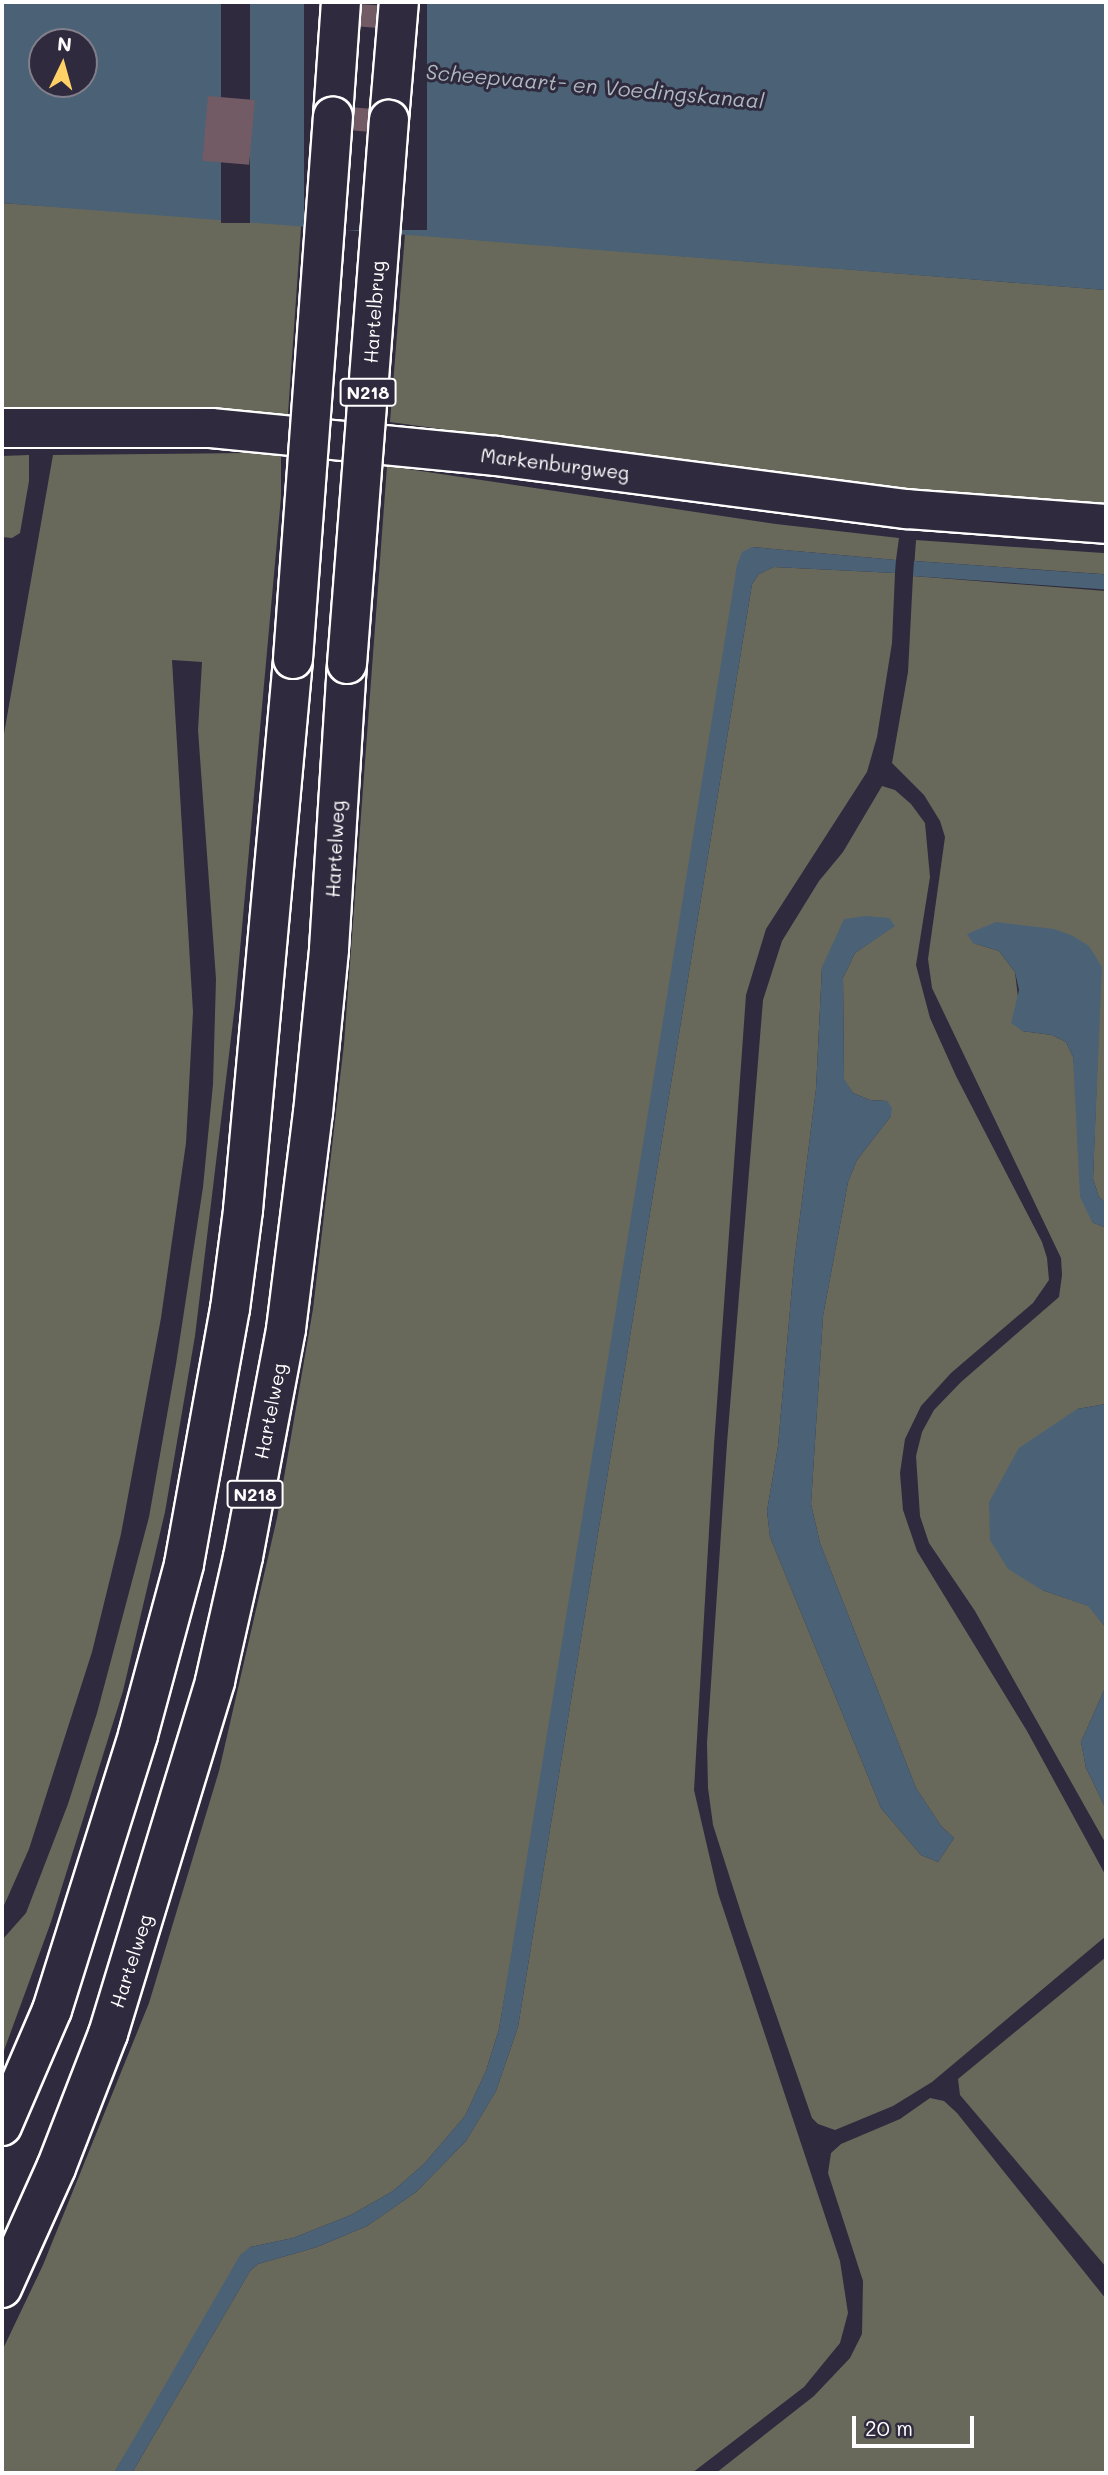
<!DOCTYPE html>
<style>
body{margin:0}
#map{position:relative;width:1108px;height:2475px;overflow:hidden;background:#2f2a3d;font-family:Mali,sans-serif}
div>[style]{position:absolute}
.green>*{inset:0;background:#68695b;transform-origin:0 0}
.water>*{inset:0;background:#4b6276;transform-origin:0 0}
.pier>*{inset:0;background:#2f2a3d;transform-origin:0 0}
.building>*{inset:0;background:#725b64;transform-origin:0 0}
.roads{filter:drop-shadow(2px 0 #fff) drop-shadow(-2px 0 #fff) drop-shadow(0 2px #fff) drop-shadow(0 -2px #fff)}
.minor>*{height:38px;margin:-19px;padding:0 19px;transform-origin:19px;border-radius:19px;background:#2f2a3d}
.primary>*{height:38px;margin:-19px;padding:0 19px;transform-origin:19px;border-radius:19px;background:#2f2a3d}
.bridges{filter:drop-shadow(2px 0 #fff) drop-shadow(-2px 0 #fff) drop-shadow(0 2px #fff) drop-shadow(0 -2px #fff)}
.primary-bridge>*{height:38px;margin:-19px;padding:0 19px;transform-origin:19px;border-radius:19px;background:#2f2a3d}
span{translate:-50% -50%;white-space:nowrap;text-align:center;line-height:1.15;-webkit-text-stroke:6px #2f2a3d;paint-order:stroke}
.shield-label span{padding:2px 5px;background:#2f2a3d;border:2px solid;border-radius:5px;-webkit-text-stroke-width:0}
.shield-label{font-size:18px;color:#fff;font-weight:700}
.street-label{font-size:19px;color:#fff}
.water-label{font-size:21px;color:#aeb8c1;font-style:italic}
.frame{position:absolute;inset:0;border:4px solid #fff;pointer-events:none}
.north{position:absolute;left:28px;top:28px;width:70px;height:70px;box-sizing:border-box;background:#2f2a3d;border:2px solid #827f8b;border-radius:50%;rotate:5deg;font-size:19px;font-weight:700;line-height:28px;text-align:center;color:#fff}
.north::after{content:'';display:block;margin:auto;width:24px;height:32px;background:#ffd166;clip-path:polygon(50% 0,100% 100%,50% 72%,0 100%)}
.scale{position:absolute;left:852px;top:2416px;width:122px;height:32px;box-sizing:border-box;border:4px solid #fff;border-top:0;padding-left:9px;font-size:21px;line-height:24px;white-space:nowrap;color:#fff;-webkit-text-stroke:5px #2f2a3d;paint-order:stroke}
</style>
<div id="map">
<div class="green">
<div style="left:2px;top:203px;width:300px;height:206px;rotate:4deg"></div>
<div style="clip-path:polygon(405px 234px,1106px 290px,1106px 507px,858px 486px,390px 422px)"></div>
<div style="clip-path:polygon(250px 453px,281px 456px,281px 497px,235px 1005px,195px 1336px,165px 1512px,123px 1691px,51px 1922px,2px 2056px,2px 1940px,26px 1913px,68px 1804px,97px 1713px,149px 1517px,176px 1364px,203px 1187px,213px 1084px,216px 979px,198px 730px,202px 662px,172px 660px,193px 1012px,186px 1143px,161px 1318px,121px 1534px,92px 1652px,29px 1849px,2px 1910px,2px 745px,53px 455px)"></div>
<div style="clip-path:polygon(29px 455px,29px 481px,20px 533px,12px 538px,2px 537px,2px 456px)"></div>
<div style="clip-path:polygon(387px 466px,776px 524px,899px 538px,896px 560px,752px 547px,499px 2029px,486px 2071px,465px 2116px,424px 2164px,393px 2191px,351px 2215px,293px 2238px,250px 2247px,114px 2473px,2px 2473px,2px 2351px,43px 2265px,149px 2003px,219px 1771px,277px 1518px,313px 1309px,344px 1044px)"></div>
<div style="left:916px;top:540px;width:191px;height:21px;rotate:4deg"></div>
<div style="clip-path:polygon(774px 567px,895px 573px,892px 643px,877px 737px,867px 772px,766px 929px,746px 995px,714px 1445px,694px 1790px,718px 1893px,840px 2261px,848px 2313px,840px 2343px,804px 2387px,692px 2473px,132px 2473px,250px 2271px,258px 2264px,317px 2247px,367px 2226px,416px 2192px,466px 2141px,496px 2091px,518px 2027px,752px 584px,759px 574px)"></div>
<div style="clip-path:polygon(913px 576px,1106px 591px,1106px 1203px,1099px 1197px,1093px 1179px,1101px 967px,973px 943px,999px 951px,1015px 972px,1022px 1031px,1052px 1035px,1066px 1042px,1073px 1057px,1092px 1222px,1106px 1228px,1106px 1404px,1077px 1409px,1042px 1590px,1089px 1606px,1106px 1628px,1106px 1686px,1081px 1742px,1086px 1768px,1106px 1809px,1106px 1844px,975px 1611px,929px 1543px,920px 1516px,916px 1456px,922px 1432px,934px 1410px,961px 1382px,1059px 1297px,1062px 1275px,1061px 1258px,932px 988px,928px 959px,945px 837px,940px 821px,924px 795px,892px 763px,908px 672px)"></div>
<div style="clip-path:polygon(evenodd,882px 786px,895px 790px,911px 804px,925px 823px,930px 877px,916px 965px,930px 1018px,956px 1076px,1042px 1242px,1047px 1258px,1049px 1280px,1033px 1303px,951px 1373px,921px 1406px,905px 1439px,900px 1473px,903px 1510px,917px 1551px,1027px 1731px,1106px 1876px,1106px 1936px,932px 2082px,893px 2106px,835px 2130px,818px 2124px,812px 2118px,745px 1925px,713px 1825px,708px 1788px,707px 1743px,727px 1443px,763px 1000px,782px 941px,819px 881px,843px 852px,882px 786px,894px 926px,855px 953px,843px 978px,844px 1080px,853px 1093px,870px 1100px,887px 1101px,891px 1116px,857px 1160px,848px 1182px,823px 1316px,811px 1504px,820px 1543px,916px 1788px,941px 1826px,954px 1838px,938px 1862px,921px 1855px,881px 1808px,770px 1537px,767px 1511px,778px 1446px,794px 1264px,816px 1089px,822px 967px,894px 926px)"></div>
<div style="clip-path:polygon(1106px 1957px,1106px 2267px,960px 2095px,958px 2079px)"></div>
<div style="clip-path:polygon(930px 2098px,944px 2101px,957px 2113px,1106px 2299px,1106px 2473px,716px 2473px,814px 2396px,850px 2358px,862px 2334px,863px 2281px,828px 2173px,831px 2153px,841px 2144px,900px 2119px)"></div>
</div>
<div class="water">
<div style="clip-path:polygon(evenodd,2px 2px,1106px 2px,1106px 290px,2px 203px,2px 2px,42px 42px,84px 42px,84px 84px,42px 84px,42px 42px)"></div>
<div style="clip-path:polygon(752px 547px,896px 560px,895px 573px,774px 567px,759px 574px,752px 584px,518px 2027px,496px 2091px,466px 2141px,416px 2192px,367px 2226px,317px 2247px,258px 2264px,250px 2271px,132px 2473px,114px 2473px,240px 2255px,250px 2247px,293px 2238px,351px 2215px,393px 2191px,424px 2164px,465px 2116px,486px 2071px,499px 2029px,737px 565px,742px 552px)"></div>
<div style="left:914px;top:561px;width:193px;height:15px;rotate:4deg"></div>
<div style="clip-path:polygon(866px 916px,889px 918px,895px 926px,855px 953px,843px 978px,844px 1079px,853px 1093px,870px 1100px,887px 1101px,892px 1108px,891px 1116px,857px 1160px,848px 1182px,823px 1316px,811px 1504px,820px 1543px,916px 1788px,941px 1826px,954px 1838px,938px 1862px,921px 1855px,881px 1808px,770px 1537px,767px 1511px,778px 1446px,794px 1264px,816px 1089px,822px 967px,844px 919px)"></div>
<div style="clip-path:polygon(996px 922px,1054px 929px,1073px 936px,1089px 946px,1102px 967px,1093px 1179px,1099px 1197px,1106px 1203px,1106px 1228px,1092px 1222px,1080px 1197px,1073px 1057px,1066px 1042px,1052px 1035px,1022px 1031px,1011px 1023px,1019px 990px,1015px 972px,999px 951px,973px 943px,967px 934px)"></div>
<div style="clip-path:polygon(1106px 1404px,1106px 1628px,1088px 1606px,1042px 1590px,1008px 1569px,990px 1540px,989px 1502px,1019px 1448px,1077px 1409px)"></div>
<div style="clip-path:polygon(1106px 1686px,1106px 1809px,1086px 1768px,1081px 1742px)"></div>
</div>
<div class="pier">
<div style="left:221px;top:2px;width:29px;height:221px"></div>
<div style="left:304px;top:2px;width:123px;height:228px"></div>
</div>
<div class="building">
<div style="clip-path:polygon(332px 2px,413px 8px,411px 31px,321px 23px)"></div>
<div style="left:208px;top:96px;width:47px;height:65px;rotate:5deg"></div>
<div style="left:315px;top:104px;width:90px;height:23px;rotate:5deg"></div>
</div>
<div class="roads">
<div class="minor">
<div style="left:2px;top:428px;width:209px"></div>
<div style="left:211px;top:428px;width:287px;rotate:5.6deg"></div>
<div style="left:497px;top:456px;width:413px;rotate:7.4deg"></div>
<div style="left:907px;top:509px;width:200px;rotate:4.3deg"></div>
</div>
<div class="primary">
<div style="left:333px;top:116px;width:114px;rotate:-86deg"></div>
<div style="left:389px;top:120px;width:118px;rotate:-85.2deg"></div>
<div style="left:2px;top:2126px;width:126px;rotate:-66.7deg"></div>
<div style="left:52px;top:2010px;width:288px;rotate:-72.6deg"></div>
<div style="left:138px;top:1735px;width:177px;rotate:-74.9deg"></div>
<div style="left:184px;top:1564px;width:259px;rotate:-79.8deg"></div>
<div style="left:230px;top:1309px;width:100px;rotate:-82.5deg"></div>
<div style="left:243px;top:1210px;width:553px;rotate:-84.81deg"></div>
<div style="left:2px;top:2288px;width:132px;rotate:-65.8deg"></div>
<div style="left:56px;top:2168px;width:144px;rotate:-68.8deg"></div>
<div style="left:108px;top:2034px;width:369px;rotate:-73.1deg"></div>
<div style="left:215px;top:1681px;width:127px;rotate:-77.3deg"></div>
<div style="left:243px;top:1557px;width:232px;rotate:-79.3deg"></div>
<div style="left:286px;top:1329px;width:218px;rotate:-82.9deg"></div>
<div style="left:313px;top:1113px;width:165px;rotate:-84.4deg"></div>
<div style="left:329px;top:949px;width:286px;rotate:-86.4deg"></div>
</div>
</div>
<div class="bridges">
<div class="primary-bridge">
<div style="left:293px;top:659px;width:544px;rotate:-85.79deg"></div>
<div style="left:347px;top:664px;width:546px;rotate:-85.59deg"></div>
</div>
</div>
<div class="shield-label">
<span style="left:368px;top:392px">N218</span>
<span style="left:255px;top:1494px">N218</span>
</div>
<div class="street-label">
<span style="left:374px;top:312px;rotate:-86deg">Hartelbrug</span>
<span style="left:555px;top:464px;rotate:7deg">Markenburgweg</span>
<span style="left:335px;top:849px;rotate:-87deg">Hartelweg</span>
<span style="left:270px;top:1411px;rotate:-79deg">Hartelweg</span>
<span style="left:131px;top:1961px;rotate:-72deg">Hartelweg</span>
</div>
<div class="water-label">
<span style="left:595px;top:86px;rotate:5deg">Scheepvaart- en Voedingskanaal</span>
</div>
<div class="frame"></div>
<div class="north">N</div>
<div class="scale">20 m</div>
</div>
